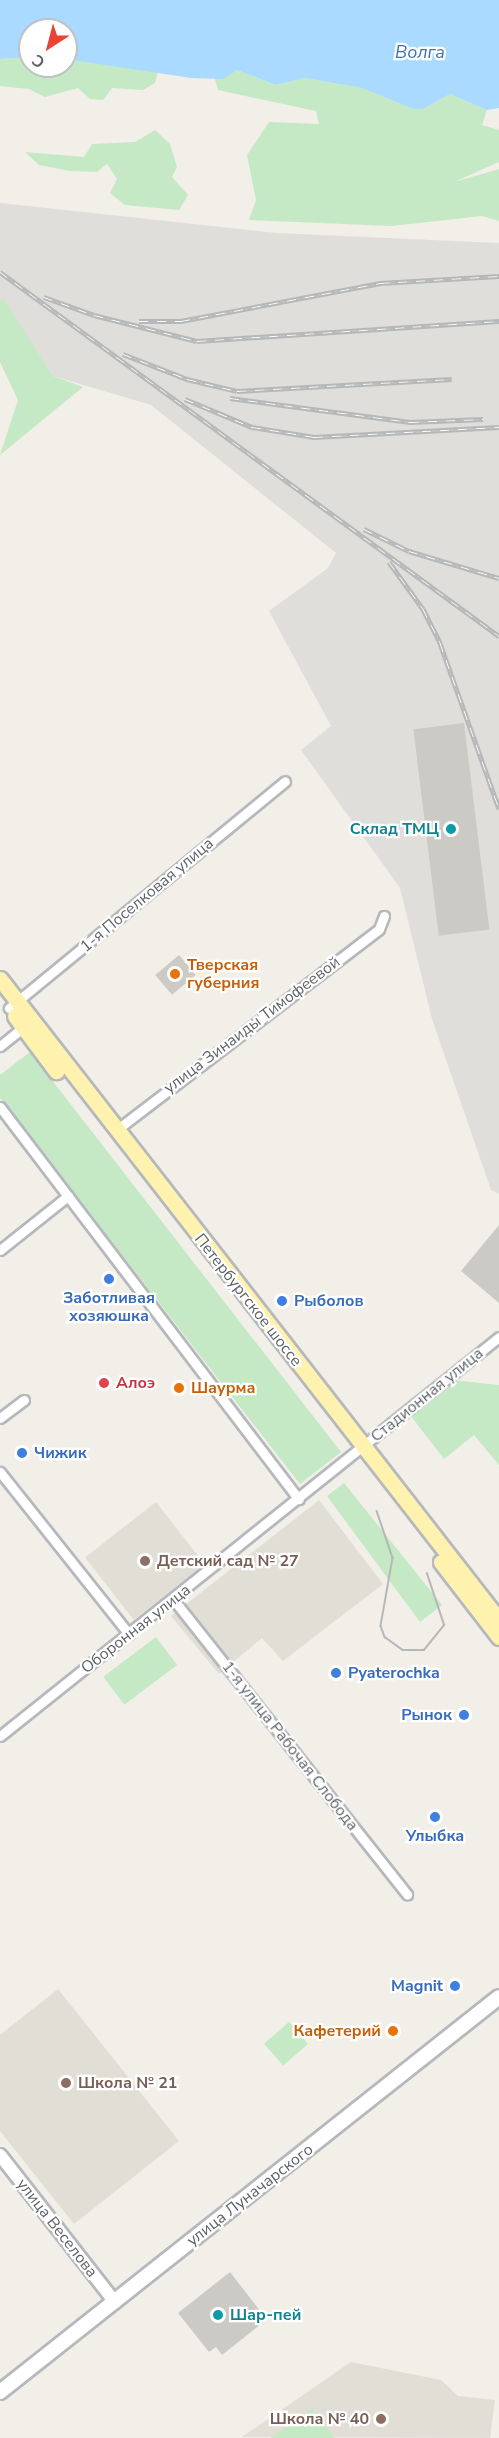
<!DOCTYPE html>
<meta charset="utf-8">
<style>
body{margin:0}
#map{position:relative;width:499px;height:2438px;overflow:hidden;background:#f1efe8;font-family:"Nunito Sans",sans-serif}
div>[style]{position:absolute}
.industrial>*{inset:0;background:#e0deda}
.education>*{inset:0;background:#e1ded6;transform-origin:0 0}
.green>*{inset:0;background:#c5e8c5;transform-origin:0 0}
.water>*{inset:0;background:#aadaff}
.building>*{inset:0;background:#cccac5;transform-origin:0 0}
.roads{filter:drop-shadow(2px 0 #b5b8bc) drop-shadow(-2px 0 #b5b8bc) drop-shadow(0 2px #b5b8bc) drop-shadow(0 -2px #b5b8bc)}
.minor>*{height:9px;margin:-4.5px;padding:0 4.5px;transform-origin:4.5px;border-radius:4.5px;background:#fff}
.tertiary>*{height:12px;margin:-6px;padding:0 6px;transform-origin:6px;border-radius:6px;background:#fff}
.secondary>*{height:14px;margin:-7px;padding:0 7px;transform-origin:7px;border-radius:7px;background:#fff}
.primary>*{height:15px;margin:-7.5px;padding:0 7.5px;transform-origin:7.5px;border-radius:7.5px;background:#fff2af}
.tram>*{height:1.5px;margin:-0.75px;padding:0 0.75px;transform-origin:0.75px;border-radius:0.75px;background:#b6b7b8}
.rail>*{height:5px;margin-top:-2.5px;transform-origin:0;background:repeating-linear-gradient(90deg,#fff 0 9px,#b6b7b8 0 18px);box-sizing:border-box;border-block:2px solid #b6b7b8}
.dots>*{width:16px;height:16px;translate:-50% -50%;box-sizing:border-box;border:3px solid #fff;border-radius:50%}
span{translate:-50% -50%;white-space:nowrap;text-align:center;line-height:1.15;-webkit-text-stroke:4.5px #fff;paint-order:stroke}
.culture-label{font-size:16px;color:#0d838f;font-weight:700}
.right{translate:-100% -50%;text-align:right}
.left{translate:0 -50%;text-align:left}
.street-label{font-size:16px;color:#5f6368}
.food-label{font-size:16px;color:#c56008;font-weight:700}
.shop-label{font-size:16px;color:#366cbe;font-weight:700}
.health-label{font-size:16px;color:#be3a42;font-weight:700}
.education-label{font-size:16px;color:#785e54;font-weight:700}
.water-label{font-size:18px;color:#4174aa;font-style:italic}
.north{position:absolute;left:18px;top:18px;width:60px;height:60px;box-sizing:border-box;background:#fff;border:2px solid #bfc1c3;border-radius:50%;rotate:216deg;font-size:16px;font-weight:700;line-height:24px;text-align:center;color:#5f6368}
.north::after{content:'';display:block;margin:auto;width:21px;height:27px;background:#ea4335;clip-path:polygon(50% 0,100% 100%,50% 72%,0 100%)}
</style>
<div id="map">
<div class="industrial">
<div style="clip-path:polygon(0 203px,276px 233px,499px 243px,499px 1194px,491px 1190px,432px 1019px,400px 888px,301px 750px,331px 726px,269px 611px,328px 568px,336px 553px,151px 405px,53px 376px,4px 300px,0 301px)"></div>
</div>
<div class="education">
<div style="clip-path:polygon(319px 1500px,383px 1584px,283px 1661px,262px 1638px,219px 1674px,171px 1616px)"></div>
<div style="left:156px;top:1502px;width:79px;height:90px;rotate:52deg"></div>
<div style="clip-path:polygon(58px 1989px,179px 2141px,74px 2224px,0 2131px,0 2035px)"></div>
<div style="clip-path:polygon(351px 2362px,441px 2380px,458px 2396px,495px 2400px,490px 2438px,242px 2437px)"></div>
</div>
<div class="green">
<div style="clip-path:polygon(30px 57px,30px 66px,66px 66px,66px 59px,158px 71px,155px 83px,143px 90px,112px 88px,103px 100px,90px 99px,78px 88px,45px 97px,29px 89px,0 86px,0 59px)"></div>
<div style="clip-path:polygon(237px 70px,276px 85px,305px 78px,362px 88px,413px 109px,423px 109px,450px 94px,487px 110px,482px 125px,499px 130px,499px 162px,454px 182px,499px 169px,499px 221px,482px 216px,392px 226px,249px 220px,256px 200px,247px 155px,269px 122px,319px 124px,316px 111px,218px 90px,215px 79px)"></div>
<div style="clip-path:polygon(155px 130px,170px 144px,177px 167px,172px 177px,188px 195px,179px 210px,125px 205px,110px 193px,117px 179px,107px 164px,97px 172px,70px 171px,39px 165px,25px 152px,84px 157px,92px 144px,135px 142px)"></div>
<div style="clip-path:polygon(4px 299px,53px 376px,83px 387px,0 455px,18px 400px,0 362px,0 301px)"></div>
<div style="clip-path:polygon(30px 1052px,341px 1452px,300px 1484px,0 1098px,0 1075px)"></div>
<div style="clip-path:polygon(451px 1380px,499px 1385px,499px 1465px,474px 1435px,444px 1459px,410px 1415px)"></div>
<div style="clip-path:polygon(344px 1483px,442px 1605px,420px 1622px,327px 1496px)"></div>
<div style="left:156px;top:1637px;width:35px;height:66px;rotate:53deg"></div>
<div style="left:289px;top:2022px;width:29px;height:33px;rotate:49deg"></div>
<div style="clip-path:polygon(312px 2408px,334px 2438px,271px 2438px)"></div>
</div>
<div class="water">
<div style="clip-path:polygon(0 0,499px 0,499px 108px,487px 110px,450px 94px,423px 109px,413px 109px,362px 88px,305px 78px,276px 85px,237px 70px,223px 79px,191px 78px,66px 59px,66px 30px,30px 30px,30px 57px,0 59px)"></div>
</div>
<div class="building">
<div style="left:464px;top:723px;width:208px;height:51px;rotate:83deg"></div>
<div style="left:179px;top:955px;width:26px;height:31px;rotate:50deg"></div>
<div style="clip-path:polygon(499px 1225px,499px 1303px,461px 1271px)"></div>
<div style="clip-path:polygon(230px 2272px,261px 2312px,255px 2316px,261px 2324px,222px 2355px,216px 2347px,209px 2352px,178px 2313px)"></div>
</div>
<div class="roads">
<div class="minor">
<div style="left:9px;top:1008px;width:357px;rotate:-39.4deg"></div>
<div style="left:0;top:1046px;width:35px;rotate:-39deg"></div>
<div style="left:0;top:1107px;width:493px;rotate:52.7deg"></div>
<div style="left:115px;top:1131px;width:332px;rotate:-37.4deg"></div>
<div style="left:379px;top:929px;width:14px;rotate:-69deg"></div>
<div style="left:0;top:1250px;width:87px;rotate:-38.5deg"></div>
<div style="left:0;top:1418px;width:30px;rotate:-37deg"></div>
<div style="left:0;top:1472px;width:207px;rotate:51.5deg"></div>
<div style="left:173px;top:1599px;width:377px;rotate:51.6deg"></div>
<div style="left:0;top:1736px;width:639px;rotate:-38.65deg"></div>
</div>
<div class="tertiary">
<div style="left:0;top:2155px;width:187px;rotate:52deg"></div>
</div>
<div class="secondary">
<div style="left:0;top:2392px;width:636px;rotate:-38.36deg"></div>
</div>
<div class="primary">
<div style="left:0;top:979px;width:812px;rotate:52.1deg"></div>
<div style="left:15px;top:1016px;width:69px;rotate:53.3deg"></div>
<div style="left:441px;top:1562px;width:95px;rotate:52.3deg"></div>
</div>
</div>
<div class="tram">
<div style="left:377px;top:1511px;width:50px;rotate:71.2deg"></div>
<div style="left:393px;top:1558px;width:69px;rotate:100deg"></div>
<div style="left:381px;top:1626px;width:12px;rotate:70deg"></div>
<div style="left:385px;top:1637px;width:22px;rotate:36deg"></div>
<div style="left:403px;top:1650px;width:21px"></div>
<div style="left:424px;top:1650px;width:32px;rotate:-51deg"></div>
<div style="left:444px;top:1625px;width:54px;rotate:-108.4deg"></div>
</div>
<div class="rail">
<div style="left:0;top:272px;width:618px;rotate:36.11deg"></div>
<div style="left:44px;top:297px;width:53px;rotate:19.8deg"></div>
<div style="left:94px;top:315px;width:106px;rotate:14.2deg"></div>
<div style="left:197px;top:341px;width:303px;rotate:-3.8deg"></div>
<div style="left:139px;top:321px;width:42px"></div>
<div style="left:181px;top:321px;width:203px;rotate:-10.8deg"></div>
<div style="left:380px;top:283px;width:119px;rotate:-3.4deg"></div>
<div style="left:123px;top:354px;width:69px;rotate:21.3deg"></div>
<div style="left:187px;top:379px;width:51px;rotate:13.5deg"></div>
<div style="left:237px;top:391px;width:215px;rotate:-3.2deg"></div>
<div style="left:230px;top:398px;width:182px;rotate:7.6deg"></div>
<div style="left:410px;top:422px;width:73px;rotate:-2.4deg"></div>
<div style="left:185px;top:399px;width:73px;rotate:22.7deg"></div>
<div style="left:252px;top:427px;width:63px;rotate:9.2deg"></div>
<div style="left:314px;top:437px;width:185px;rotate:-3.1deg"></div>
<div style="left:364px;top:529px;width:50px;rotate:26.1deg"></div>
<div style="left:409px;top:551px;width:94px;rotate:16.7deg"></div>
<div style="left:389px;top:562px;width:58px;rotate:54.1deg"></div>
<div style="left:423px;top:609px;width:38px;rotate:63deg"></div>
<div style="left:440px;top:643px;width:176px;rotate:70.4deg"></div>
</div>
<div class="dots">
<div style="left:451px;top:829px;background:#0f9aa8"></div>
<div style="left:175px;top:974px;background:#e8710a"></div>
<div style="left:109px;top:1279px;background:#3f7fe0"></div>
<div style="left:282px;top:1301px;background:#3f7fe0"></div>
<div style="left:104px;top:1383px;background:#e0444e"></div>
<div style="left:179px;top:1388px;background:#e8710a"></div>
<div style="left:22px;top:1453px;background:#3f7fe0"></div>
<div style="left:145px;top:1561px;background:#8d6e63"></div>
<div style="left:336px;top:1673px;background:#3f7fe0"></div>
<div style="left:464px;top:1715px;background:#3f7fe0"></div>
<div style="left:435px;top:1817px;background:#3f7fe0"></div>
<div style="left:455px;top:1986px;background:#3f7fe0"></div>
<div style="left:393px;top:2031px;background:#e8710a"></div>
<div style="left:66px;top:2083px;background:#8d6e63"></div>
<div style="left:218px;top:2315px;background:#0f9aa8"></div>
<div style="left:381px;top:2419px;background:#8d6e63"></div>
</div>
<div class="culture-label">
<span class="right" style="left:439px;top:829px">Склад ТМЦ</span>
<span class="left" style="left:230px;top:2315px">Шар-пей</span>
</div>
<div class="street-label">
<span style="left:147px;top:895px;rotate:-40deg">1-я Поселковая улица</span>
<span style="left:252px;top:1025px;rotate:-37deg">улица Зинаиды Тимофеевой</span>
<span style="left:248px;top:1300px;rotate:52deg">Петербургское шоссе</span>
<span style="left:427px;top:1395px;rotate:-39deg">Стадионная улица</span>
<span style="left:136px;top:1629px;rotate:-38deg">Оборонная улица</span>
<span style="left:290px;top:1746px;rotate:52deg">1-я улица Рабочая Слобода</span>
<span style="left:250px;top:2195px;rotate:-38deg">улица Луначарского</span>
<span style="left:57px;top:2228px;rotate:52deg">улица Веселова</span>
</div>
<div class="food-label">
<span class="left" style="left:187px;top:974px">Тверская<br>губерния</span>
<span class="left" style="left:191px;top:1388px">Шаурма</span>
<span class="right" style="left:381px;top:2031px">Кафетерий</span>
</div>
<div class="shop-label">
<span style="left:109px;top:1307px">Заботливая<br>хозяюшка</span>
<span class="left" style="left:294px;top:1301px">Рыболов</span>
<span class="left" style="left:34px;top:1453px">Чижик</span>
<span class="left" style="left:348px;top:1673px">Pyaterochka</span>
<span class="right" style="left:452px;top:1715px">Рынок</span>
<span style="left:435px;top:1836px">Улыбка</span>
<span class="right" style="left:443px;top:1986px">Magnit</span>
</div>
<div class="health-label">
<span class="left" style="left:116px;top:1383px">Алоэ</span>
</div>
<div class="education-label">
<span class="left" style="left:157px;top:1561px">Детский сад № 27</span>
<span class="left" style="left:78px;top:2083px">Школа № 21</span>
<span class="right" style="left:369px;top:2419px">Школа № 40</span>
</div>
<div class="water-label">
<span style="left:420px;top:52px">Волга</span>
</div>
<div class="north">С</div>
</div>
